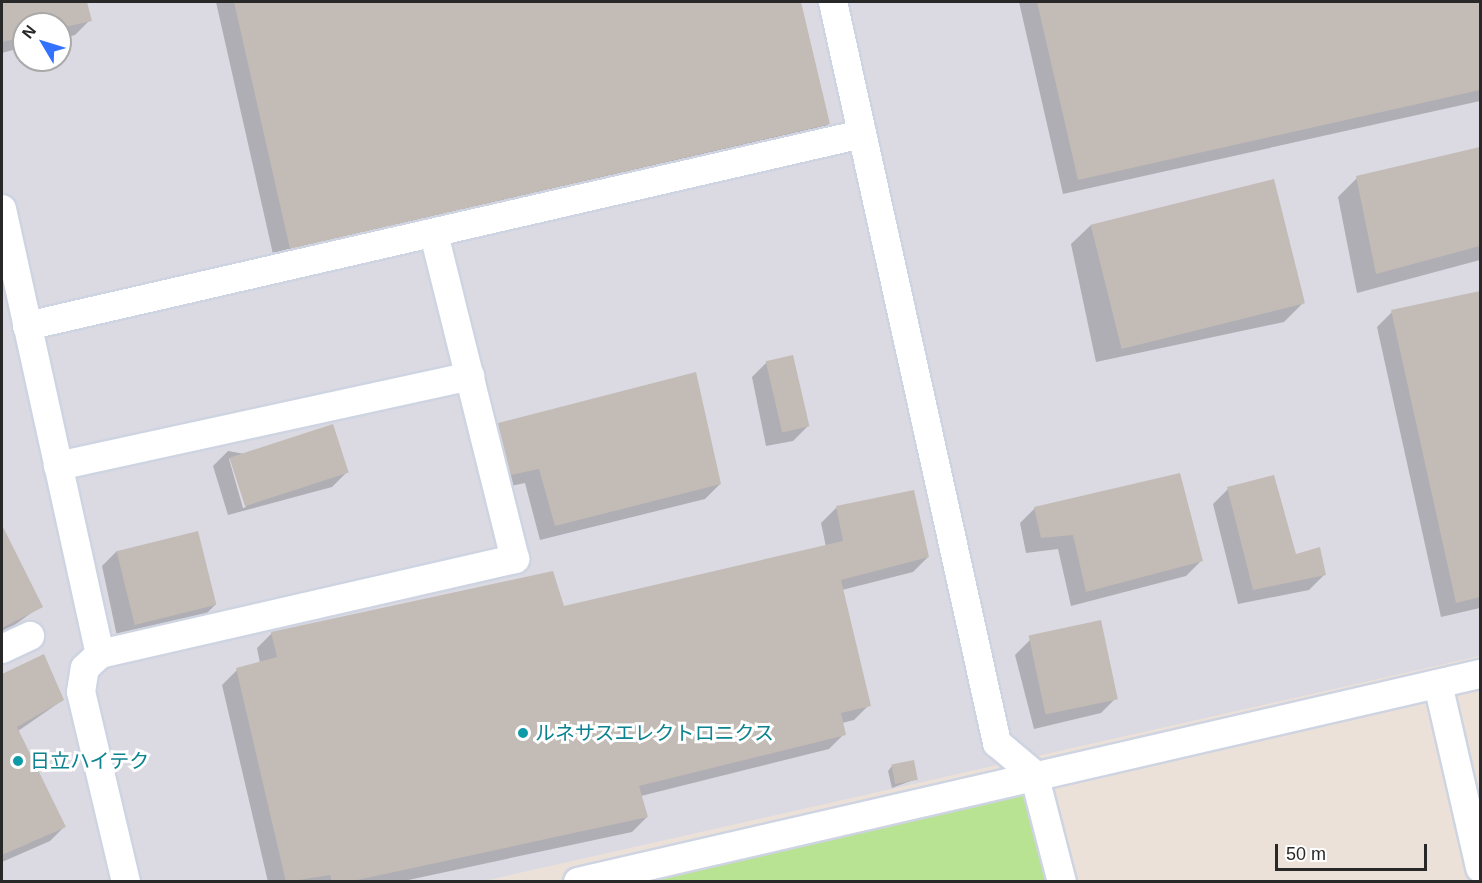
<!DOCTYPE html>
<meta charset="utf-8">
<style>
body{margin:0}
#map{position:relative;width:1482px;height:883px;overflow:hidden;background:#ebe1d8;font-family:Helvetica,"Noto Sans JP",sans-serif}
div>[style]{position:absolute}
.industrial>*{inset:0;background:#dbdae3}
.green>*{inset:0;background:#b8e393}
.shadow>*{inset:0;background:#0003}
.building>*{inset:0;background:#c3bbb5;transform-origin:0 0}
.roads{filter:drop-shadow(2px 0 #ced4e1) drop-shadow(-2px 0 #ced4e1) drop-shadow(0 2px #ced4e1) drop-shadow(0 -2px #ced4e1)}
.minor>*{height:28px;margin:-14px;padding:0 14px;transform-origin:14px;border-radius:14px;background:#fff}
.dots>*{width:16px;height:16px;translate:-50% -50%;box-sizing:border-box;border:3px solid #fff;border-radius:50%}
span{translate:-50% -50%;white-space:nowrap;text-align:center;line-height:1.15;-webkit-text-stroke:6px #fff;paint-order:stroke}
.culture-label{font-size:20px;color:#0d838f}
.left{translate:0 -50%;text-align:left}
.frame{position:absolute;inset:0;border:3px solid #282828;pointer-events:none}
.north{position:absolute;left:12px;top:12px;width:60px;height:60px;box-sizing:border-box;background:#fff;border:2px solid #a9a9a9;border-radius:50%;rotate:308deg;font-size:16px;font-weight:700;line-height:24px;text-align:center;color:#282828}
.north::after{content:'';display:block;margin:auto;width:21px;height:27px;background:#3372fe;clip-path:polygon(50% 0,100% 100%,50% 72%,0 100%)}
.scale{position:absolute;left:1275px;top:844px;width:152px;height:27px;box-sizing:border-box;border:3px solid #282828;border-top:0;padding-left:8px;font-size:18px;line-height:21px;white-space:nowrap;color:#282828;-webkit-text-stroke:4px #fff;paint-order:stroke}
</style>
<div id="map">
<div class="industrial">
<div style="clip-path:polygon(evenodd,2px 2px,1480px 2px,1480px 656px,484px 881px,2px 882px,2px 2px,24px 24px,60px 24px,60px 60px,24px 60px,24px 24px)"></div>
</div>
<div class="green">
<div style="clip-path:polygon(1027px 787px,1049px 882px,620px 882px)"></div>
</div>
<div class="shadow">
<div style="clip-path:polygon(2px 2px,86px 2px,90px 20px,75px 35px,60px 39px,60px 24px,24px 24px,24px 47px,2px 53px)"></div>
<div style="clip-path:polygon(216px 2px,799px 2px,828px 124px,813px 139px,275px 263px)"></div>
<div style="clip-path:polygon(1019px 2px,1480px 2px,1480px 101px,1063px 194px)"></div>
<div style="clip-path:polygon(1480px 148px,1480px 260px,1357px 293px,1338px 197px,1357px 178px)"></div>
<div style="clip-path:polygon(1091px 225px,1304px 302px,1284px 322px,1096px 362px,1071px 244px)"></div>
<div style="clip-path:polygon(1480px 293px,1480px 608px,1441px 617px,1377px 327px,1392px 312px)"></div>
<div style="clip-path:polygon(767px 362px,808px 426px,793px 441px,766px 446px,752px 377px)"></div>
<div style="clip-path:polygon(499px 424px,720px 484px,705px 499px,540px 540px,525px 483px,496px 489px,484px 439px)"></div>
<div style="clip-path:polygon(evenodd,228px 451px,347px 472px,332px 487px,228px 515px,213px 466px,228px 451px,229px 459px,232px 459px,246px 507px,243px 508px,229px 459px)"></div>
<div style="clip-path:polygon(1228px 489px,1294px 556px,1324px 575px,1309px 590px,1238px 604px,1213px 504px)"></div>
<div style="clip-path:polygon(836px 508px,928px 557px,913px 572px,842px 590px,869px 705px,854px 720px,842px 723px,844px 734px,829px 749px,641px 796px,647px 817px,632px 832px,399px 882px,268px 882px,222px 685px,237px 670px,260px 663px,257px 648px,272px 633px,563px 608px,826px 547px,821px 523px)"></div>
<div style="clip-path:polygon(1035px 508px,1201px 561px,1186px 576px,1071px 606px,1058px 549px,1026px 553px,1020px 523px)"></div>
<div style="clip-path:polygon(10px 545px,41px 606px,2px 634px,2px 548px)"></div>
<div style="clip-path:polygon(117px 551px,215px 605px,200px 620px,118px 641px,102px 566px)"></div>
<div style="clip-path:polygon(1030px 640px,1116px 698px,1101px 713px,1034px 729px,1015px 655px)"></div>
<div style="clip-path:polygon(43px 656px,63px 700px,18px 731px,64px 827px,50px 841px,2px 862px,2px 676px)"></div>
<div style="clip-path:polygon(892px 766px,916px 779px,892px 788px,888px 771px)"></div>
</div>
<div class="building">
<div style="clip-path:polygon(2px 2px,87px 2px,92px 21px,60px 28px,60px 24px,24px 24px,24px 37px,2px 42px)"></div>
<div style="clip-path:polygon(234px 2px,801px 2px,830px 124px,290px 249px)"></div>
<div style="clip-path:polygon(1037px 2px,1480px 2px,1480px 90px,1078px 180px)"></div>
<div style="clip-path:polygon(1480px 147px,1480px 246px,1376px 274px,1356px 176px)"></div>
<div style="left:1274px;top:179px;width:128px;height:189px;rotate:76deg"></div>
<div style="clip-path:polygon(1480px 291px,1480px 597px,1456px 603px,1391px 310px)"></div>
<div style="left:793px;top:355px;width:73px;height:28px;rotate:77deg"></div>
<div style="clip-path:polygon(696px 372px,721px 484px,555px 526px,539px 469px,511px 475px,498px 423px)"></div>
<div style="left:333px;top:424px;width:51px;height:109px;rotate:72deg"></div>
<div style="clip-path:polygon(1180px 473px,1203px 561px,1086px 592px,1073px 535px,1041px 538px,1034px 507px)"></div>
<div style="clip-path:polygon(1274px 475px,1296px 554px,1320px 547px,1326px 575px,1253px 590px,1227px 487px)"></div>
<div style="clip-path:polygon(914px 490px,929px 557px,841px 580px,871px 706px,841px 713px,846px 735px,639px 786px,648px 817px,348px 882px,332px 882px,330px 875px,286px 882px,236px 668px,277px 657px,271px 632px,553px 571px,564px 606px,843px 541px,836px 506px)"></div>
<div style="clip-path:polygon(2px 525px,43px 607px,2px 628px)"></div>
<div style="left:198px;top:531px;width:76px;height:84px;rotate:76deg"></div>
<div style="left:1101px;top:620px;width:81px;height:74px;rotate:78deg"></div>
<div style="clip-path:polygon(44px 654px,64px 700px,17px 727px,66px 827px,2px 855px,2px 674px)"></div>
<div style="left:914px;top:760px;width:20px;height:23px;rotate:79deg"></div>
</div>
<div class="roads">
<div class="minor">
<div style="left:833px;top:2px;width:759px;rotate:77.52deg"></div>
<div style="left:997px;top:743px;width:48px;rotate:40deg"></div>
<div style="left:1034px;top:774px;width:112px;rotate:75.5deg"></div>
<div style="left:2px;top:209px;width:456px;rotate:77.6deg"></div>
<div style="left:27px;top:326px;width:857px;rotate:-12.95deg"></div>
<div style="left:58px;top:466px;width:422px;rotate:-12.3deg"></div>
<div style="left:2px;top:649px;width:31px;rotate:-25deg"></div>
<div style="left:1438px;top:684px;width:189px;rotate:77.1deg"></div>
<div style="left:126px;top:882px;width:195px;rotate:-103.3deg"></div>
<div style="left:81px;top:692px;width:24px;rotate:-81deg"></div>
<div style="left:85px;top:668px;width:21px;rotate:-43deg"></div>
<div style="left:100px;top:654px;width:426px;rotate:-12.9deg"></div>
<div style="left:515px;top:559px;width:335px;rotate:-104deg"></div>
<div style="left:578px;top:882px;width:926px;rotate:-12.99deg"></div>
</div>
</div>
<div class="dots">
<div style="left:523px;top:733px;background:#0f9aa8"></div>
<div style="left:18px;top:761px;background:#0f9aa8"></div>
</div>
<div class="culture-label">
<span class="left" style="left:535px;top:733px">ルネサスエレクトロニクス</span>
<span class="left" style="left:30px;top:761px">日立ハイテク</span>
</div>
<div class="frame"></div>
<div class="north">N</div>
<div class="scale">50 m</div>
</div>
